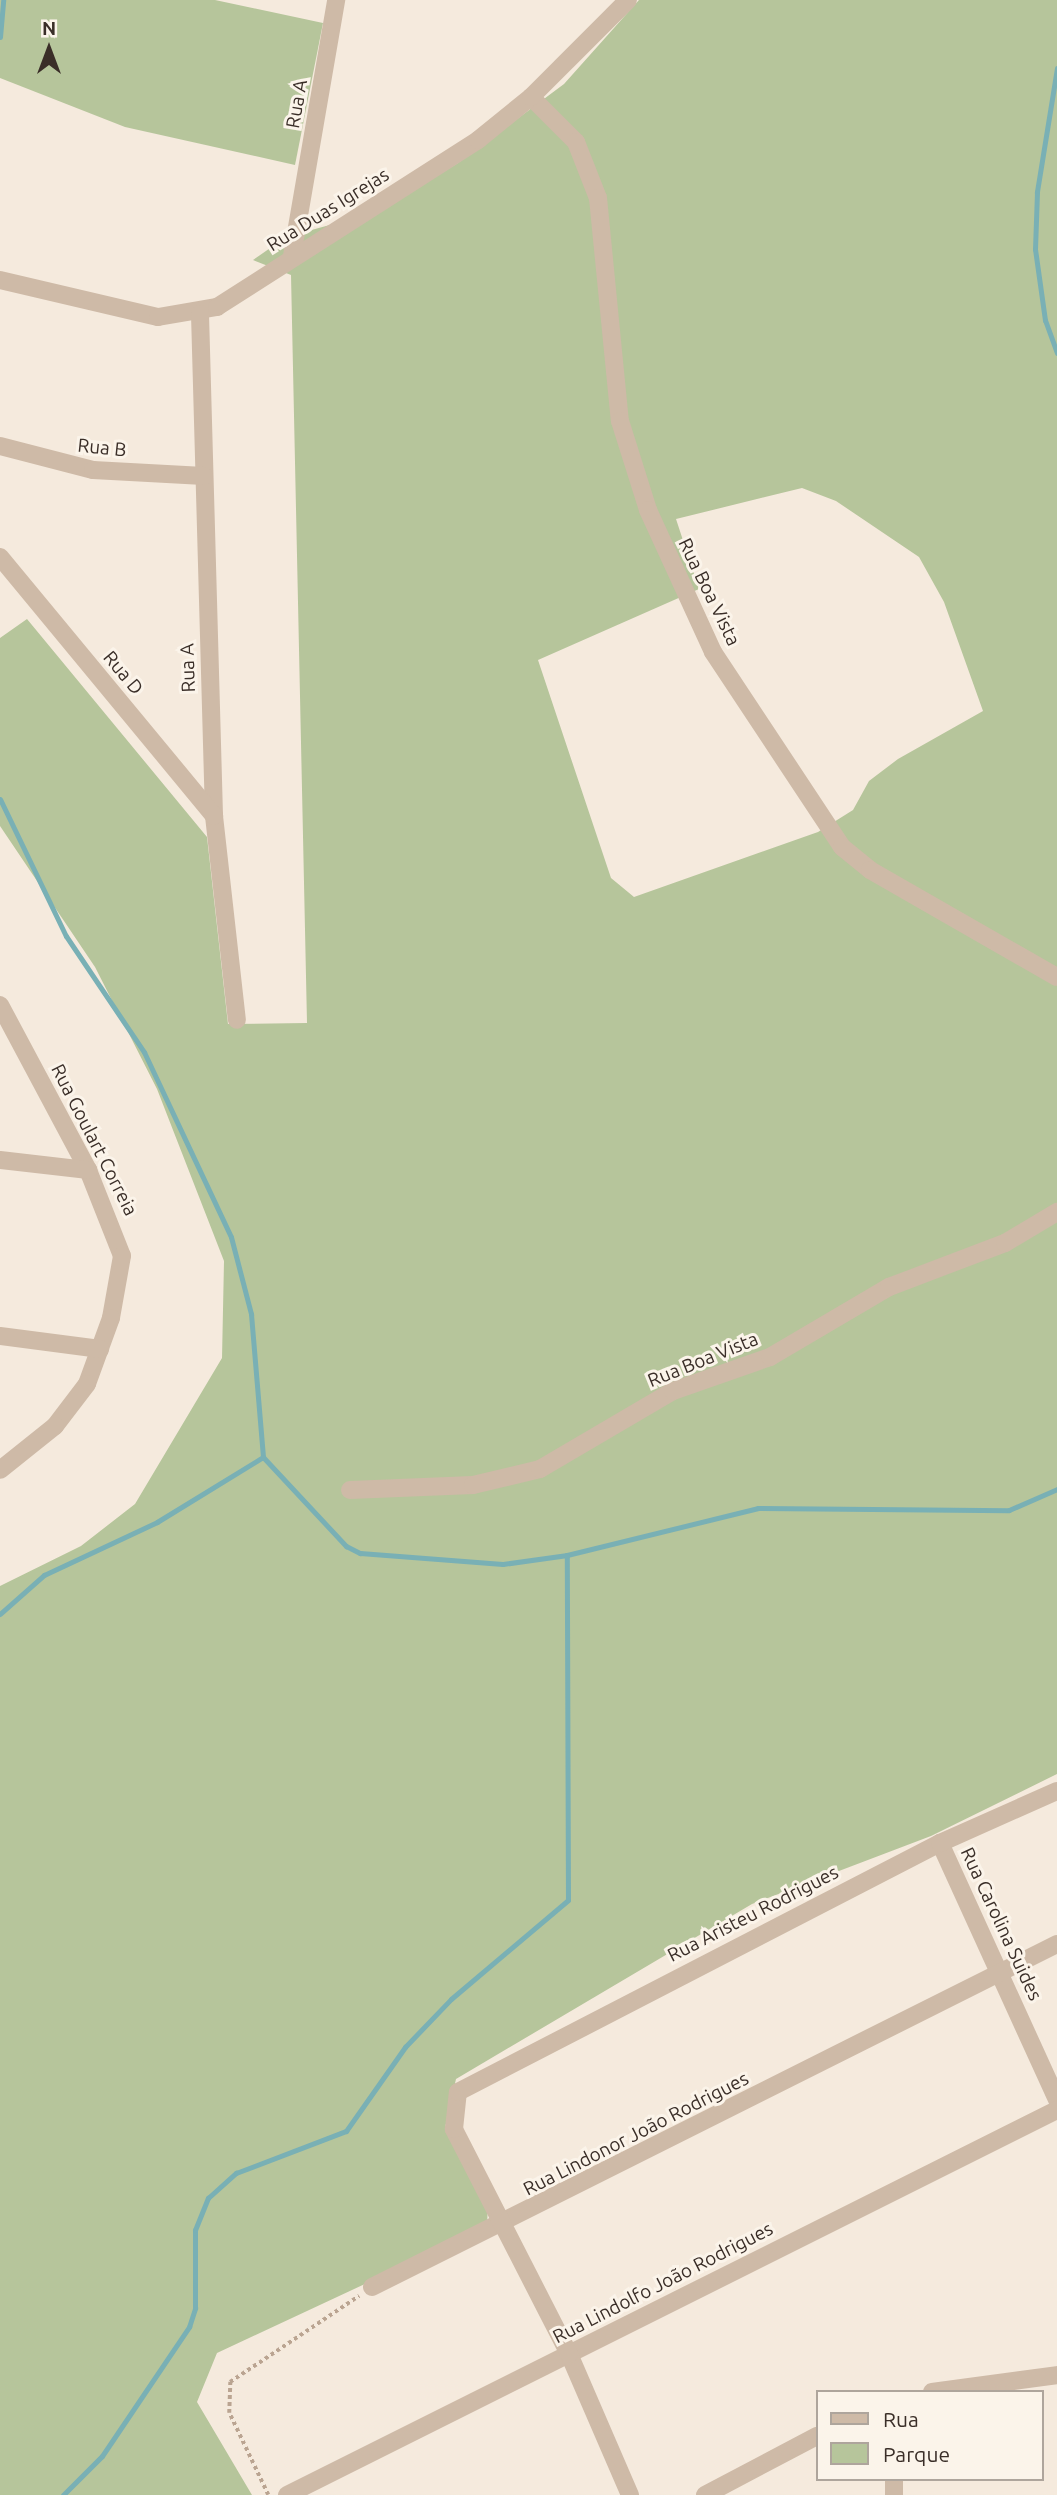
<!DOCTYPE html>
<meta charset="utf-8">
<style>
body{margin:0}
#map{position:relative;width:1057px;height:2495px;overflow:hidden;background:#f5eadd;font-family:Ubuntu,sans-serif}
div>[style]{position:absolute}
.green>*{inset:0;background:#b6c59b}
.stream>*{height:5px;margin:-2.5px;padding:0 2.5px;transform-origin:2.5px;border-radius:2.5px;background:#79b0b5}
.path>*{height:3.5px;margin-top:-1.75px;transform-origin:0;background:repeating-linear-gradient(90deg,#baa491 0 3.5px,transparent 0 7px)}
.minor>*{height:18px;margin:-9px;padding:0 9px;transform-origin:9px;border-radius:9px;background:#cebaa7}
.tertiary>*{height:18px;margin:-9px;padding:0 9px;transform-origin:9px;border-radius:9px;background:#cebaa7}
span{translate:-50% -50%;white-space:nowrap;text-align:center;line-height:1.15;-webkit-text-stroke:6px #fbf4ea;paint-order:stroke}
.street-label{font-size:19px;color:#3a2e28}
.legend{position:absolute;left:816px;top:2390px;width:228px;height:91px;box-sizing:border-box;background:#fbf4ea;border:2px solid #aea59c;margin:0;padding:9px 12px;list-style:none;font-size:21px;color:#3a2e28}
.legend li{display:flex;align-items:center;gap:14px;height:35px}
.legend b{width:35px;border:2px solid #aea59c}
.north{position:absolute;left:14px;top:14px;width:70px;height:70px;-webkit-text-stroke:5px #fbf4ea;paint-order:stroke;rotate:0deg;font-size:19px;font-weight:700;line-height:28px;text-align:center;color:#3a2e28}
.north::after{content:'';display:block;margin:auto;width:24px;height:32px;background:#3a2e28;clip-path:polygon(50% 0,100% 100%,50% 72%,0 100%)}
</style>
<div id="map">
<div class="green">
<div style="clip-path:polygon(0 0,215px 0,323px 23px,295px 165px,125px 127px,0 78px)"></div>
<div style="clip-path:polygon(evenodd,639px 0,1057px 0,1057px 1774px,931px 1836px,752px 1904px,456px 2079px,445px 2128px,488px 2202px,487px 2227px,217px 2353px,197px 2402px,252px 2495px,0 2495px,0 1586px,81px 1546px,135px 1504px,222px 1358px,224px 1261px,157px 1089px,95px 967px,0 826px,0 638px,27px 619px,207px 837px,228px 1024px,307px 1023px,291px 275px,253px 260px,286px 237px,377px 212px,458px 163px,564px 84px,639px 0,802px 488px,836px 501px,919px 557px,944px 602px,983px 711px,898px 759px,869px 781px,853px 810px,818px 832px,634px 897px,611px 878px,538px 660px,699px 589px,676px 519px,802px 488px)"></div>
</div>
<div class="stream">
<div style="left:0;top:37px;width:37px;rotate:-85deg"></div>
<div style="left:1057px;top:68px;width:126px;rotate:99.2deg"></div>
<div style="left:1037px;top:192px;width:57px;rotate:92deg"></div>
<div style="left:1035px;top:249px;width:72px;rotate:82deg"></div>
<div style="left:1045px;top:320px;width:35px;rotate:70deg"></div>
<div style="left:0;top:799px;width:152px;rotate:64.3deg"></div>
<div style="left:66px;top:936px;width:140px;rotate:56.1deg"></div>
<div style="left:144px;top:1052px;width:204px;rotate:64.8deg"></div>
<div style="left:231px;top:1237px;width:80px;rotate:75.4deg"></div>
<div style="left:251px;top:1314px;width:144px;rotate:85.2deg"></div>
<div style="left:263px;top:1457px;width:122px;rotate:47deg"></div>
<div style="left:346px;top:1546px;width:16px;rotate:27deg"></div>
<div style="left:360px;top:1553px;width:143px;rotate:4.4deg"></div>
<div style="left:503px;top:1564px;width:65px;rotate:-8deg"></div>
<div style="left:567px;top:1555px;width:197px;rotate:-13.8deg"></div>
<div style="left:758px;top:1508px;width:251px;rotate:0.5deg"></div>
<div style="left:1009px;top:1510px;width:52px;rotate:-23.6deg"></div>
<div style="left:0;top:1614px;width:59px;rotate:-41.6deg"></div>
<div style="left:44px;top:1575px;width:125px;rotate:-25.1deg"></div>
<div style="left:157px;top:1522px;width:124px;rotate:-31.5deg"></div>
<div style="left:63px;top:2495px;width:55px;rotate:-45deg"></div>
<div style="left:102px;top:2456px;width:156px;rotate:-56deg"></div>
<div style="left:189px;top:2327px;width:20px;rotate:-72deg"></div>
<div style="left:195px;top:2308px;width:78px;rotate:-90deg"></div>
<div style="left:195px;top:2230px;width:35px;rotate:-68deg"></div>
<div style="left:208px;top:2198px;width:38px;rotate:-42deg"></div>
<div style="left:236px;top:2173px;width:118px;rotate:-20.9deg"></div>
<div style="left:346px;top:2131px;width:103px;rotate:-54.9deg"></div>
<div style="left:405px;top:2047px;width:66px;rotate:-46.2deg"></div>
<div style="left:451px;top:1999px;width:153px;rotate:-40.2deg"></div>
<div style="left:568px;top:1900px;width:345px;rotate:-90.2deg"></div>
</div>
<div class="path">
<div style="left:268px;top:2495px;width:91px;rotate:-115.4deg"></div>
<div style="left:229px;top:2413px;width:31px;rotate:-88deg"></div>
<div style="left:230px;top:2382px;width:155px;rotate:-33.7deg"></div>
</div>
<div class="minor">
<div style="left:531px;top:97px;width:64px;rotate:45deg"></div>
<div style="left:576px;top:142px;width:60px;rotate:68.6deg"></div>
<div style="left:598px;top:198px;width:224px;rotate:84.4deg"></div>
<div style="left:620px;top:421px;width:93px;rotate:72.5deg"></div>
<div style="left:648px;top:510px;width:156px;rotate:65.4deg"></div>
<div style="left:713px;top:652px;width:234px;rotate:56.5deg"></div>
<div style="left:842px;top:847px;width:36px;rotate:39deg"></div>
<div style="left:870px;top:870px;width:215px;rotate:29.8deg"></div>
<div style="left:292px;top:256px;width:260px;rotate:-80.2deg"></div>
<div style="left:0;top:280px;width:162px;rotate:13.2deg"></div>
<div style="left:158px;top:317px;width:60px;rotate:-9.6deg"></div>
<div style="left:217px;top:307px;width:310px;rotate:-32.6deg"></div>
<div style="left:478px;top:140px;width:68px;rotate:-39.1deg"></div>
<div style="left:531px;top:97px;width:137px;rotate:-45deg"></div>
<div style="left:200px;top:314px;width:502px;rotate:88.4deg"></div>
<div style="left:214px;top:816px;width:205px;rotate:83.6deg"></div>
<div style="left:0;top:446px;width:96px;rotate:14.5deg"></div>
<div style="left:93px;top:470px;width:111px;rotate:3.1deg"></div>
<div style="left:0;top:557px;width:336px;rotate:50.4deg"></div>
<div style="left:0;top:1005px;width:187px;rotate:61.9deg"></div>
<div style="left:88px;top:1170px;width:92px;rotate:68.4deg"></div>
<div style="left:122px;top:1256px;width:63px;rotate:100.1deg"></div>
<div style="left:111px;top:1318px;width:70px;rotate:110deg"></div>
<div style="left:87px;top:1384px;width:53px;rotate:127.3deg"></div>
<div style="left:55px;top:1426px;width:70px;rotate:141.3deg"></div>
<div style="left:0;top:1160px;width:89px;rotate:6.5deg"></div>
<div style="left:0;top:1336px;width:101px;rotate:7.4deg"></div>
<div style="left:350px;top:1490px;width:123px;rotate:-2.3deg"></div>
<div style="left:473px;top:1485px;width:69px;rotate:-13.4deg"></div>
<div style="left:540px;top:1469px;width:154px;rotate:-30.4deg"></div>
<div style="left:673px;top:1391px;width:103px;rotate:-19.3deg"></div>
<div style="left:770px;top:1357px;width:138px;rotate:-30.5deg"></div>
<div style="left:889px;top:1287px;width:124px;rotate:-20.8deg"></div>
<div style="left:1005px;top:1243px;width:61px;rotate:-30.8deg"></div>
<div style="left:940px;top:1843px;width:282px;rotate:65.5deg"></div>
<div style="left:372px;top:2287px;width:766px;rotate:-26.6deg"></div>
<div style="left:894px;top:2479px;width:16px;rotate:90deg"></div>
<div style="left:287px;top:2495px;width:861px;rotate:-26.57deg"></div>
<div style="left:630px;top:2495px;width:154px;rotate:-113.4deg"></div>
<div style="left:569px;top:2354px;width:253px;rotate:-117.1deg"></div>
<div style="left:454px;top:2129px;width:37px;rotate:-84deg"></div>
<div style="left:458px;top:2092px;width:543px;rotate:-27.32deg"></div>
<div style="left:940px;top:1843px;width:128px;rotate:-24deg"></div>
</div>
<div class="tertiary">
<div style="left:932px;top:2392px;width:126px;rotate:-7.7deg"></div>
<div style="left:705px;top:2495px;width:127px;rotate:-27.8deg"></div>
</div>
<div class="street-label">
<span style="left:297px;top:104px;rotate:-80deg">Rua A</span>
<span style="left:328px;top:210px;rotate:-32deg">Rua Duas Igrejas</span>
<span style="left:102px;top:448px;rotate:6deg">Rua B</span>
<span style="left:709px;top:592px;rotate:64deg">Rua Boa Vista</span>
<span style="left:188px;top:668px;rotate:-92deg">Rua A</span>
<span style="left:123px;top:673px;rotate:50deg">Rua D</span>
<span style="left:94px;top:1140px;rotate:63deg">Rua Goulart Correia</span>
<span style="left:703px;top:1360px;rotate:-22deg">Rua Boa Vista</span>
<span style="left:753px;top:1914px;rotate:-27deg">Rua Aristeu Rodrigues</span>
<span style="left:1001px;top:1924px;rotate:65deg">Rua Carolina Suides</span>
<span style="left:636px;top:2134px;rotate:-27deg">Rua Lindonor João Rodrigues</span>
<span style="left:663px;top:2283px;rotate:-27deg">Rua Lindolfo João Rodrigues</span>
</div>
<ul class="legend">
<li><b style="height:9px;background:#cebaa7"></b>Rua</li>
<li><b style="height:19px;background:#b6c59b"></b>Parque</li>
</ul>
<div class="north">N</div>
</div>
